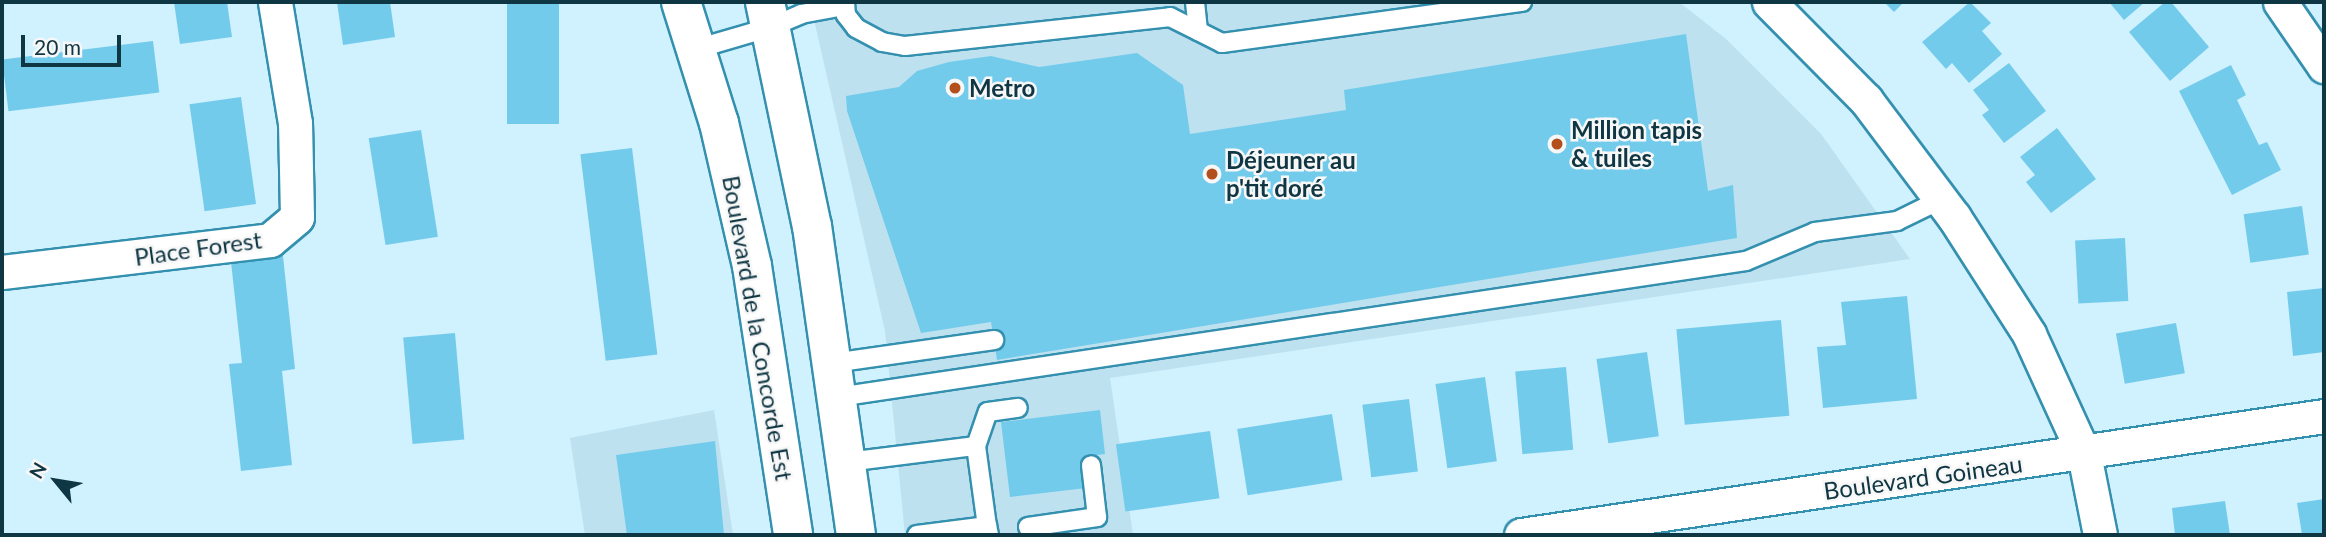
<!DOCTYPE html>
<meta charset="utf-8">
<style>
body{margin:0}
#map{position:relative;width:2326px;height:537px;overflow:hidden;background:#d0f1fe;font-family:Lato,sans-serif}
div>[style]{position:absolute}
.built>*{inset:0;background:#bde1ef}
.building>*{inset:0;background:#73cbec;transform-origin:0 0}
.roads{filter:drop-shadow(2px 0 #3490af) drop-shadow(-2px 0 #3490af) drop-shadow(0 2px #3490af) drop-shadow(0 -2px #3490af)}
.lane>*{height:18px;margin:-9px;padding:0 9px;transform-origin:9px;border-radius:9px;background:#fff}
.street>*{height:33px;margin:-16.5px;padding:0 16.5px;transform-origin:16.5px;border-radius:16.5px;background:#fff}
.secondary>*{height:38px;margin:-19px;padding:0 19px;transform-origin:19px;border-radius:19px;background:#fff}
.dots>*{width:19px;height:19px;translate:-50% -50%;box-sizing:border-box;border:4px solid #f7f7f7;border-radius:50%}
span{translate:-50% -50%;white-space:nowrap;text-align:center;line-height:1.15;-webkit-text-stroke:5px #f7f7f7;paint-order:stroke}
.poi-label{font-size:24px;color:#0f3643;font-weight:700}
.left{translate:0 -50%;text-align:left}
.street-label{font-size:24px;color:#0f3643}
.frame{position:absolute;inset:0;border:4px solid #0f3643;pointer-events:none}
.north{position:absolute;left:21px;top:446px;width:70px;height:70px;-webkit-text-stroke:5px #f7f7f7;paint-order:stroke;rotate:300deg;font-size:19px;font-weight:700;line-height:28px;text-align:center;color:#0f3643}
.north::after{content:'';display:block;margin:auto;width:24px;height:32px;background:#0f3643;clip-path:polygon(50% 0,100% 100%,50% 72%,0 100%)}
.scale{position:absolute;left:21px;top:35px;width:100px;height:32px;box-sizing:border-box;border:4px solid #0f3643;border-top:0;padding-left:9px;font-size:21px;line-height:24px;white-space:nowrap;color:#0f3643;-webkit-text-stroke:5px #f7f7f7;paint-order:stroke}
</style>
<div id="map">
<div class="built">
<div style="clip-path:polygon(810px 2px,1679px 2px,1726px 39px,1821px 134px,1910px 259px,1110px 378px,1133px 535px,905px 535px,885px 331px)"></div>
<div style="clip-path:polygon(714px 410px,733px 535px,585px 535px,570px 438px)"></div>
</div>
<div class="building">
<div style="clip-path:polygon(174px 2px,227px 2px,232px 37px,180px 44px)"></div>
<div style="clip-path:polygon(337px 2px,390px 2px,395px 37px,343px 45px)"></div>
<div style="left:507px;top:2px;width:52px;height:122px"></div>
<div style="clip-path:polygon(1884px 2px,1904px 2px,1894px 12px)"></div>
<div style="clip-path:polygon(1970px 2px,1991px 23px,1982px 31px,2002px 54px,1969px 83px,1952px 63px,1946px 69px,1922px 42px)"></div>
<div style="clip-path:polygon(2109px 2px,2145px 2px,2124px 20px)"></div>
<div style="clip-path:polygon(2165px 2px,2171px 2px,2209px 47px,2170px 81px,2129px 32px)"></div>
<div style="clip-path:polygon(1686px 34px,1708px 191px,1733px 185px,1737px 238px,997px 360px,991px 322px,921px 333px,847px 111px,846px 96px,899px 87px,917px 71px,949px 62px,991px 56px,1039px 67px,1137px 53px,1183px 85px,1190px 134px,1346px 110px,1344px 90px)"></div>
<div style="left:153px;top:41px;width:52px;height:152px;rotate:83deg"></div>
<div style="clip-path:polygon(2009px 63px,2046px 111px,2004px 143px,1982px 115px,1989px 110px,1973px 90px)"></div>
<div style="clip-path:polygon(2231px 65px,2246px 95px,2237px 100px,2259px 145px,2267px 142px,2281px 170px,2232px 195px,2179px 91px)"></div>
<div style="left:241px;top:97px;width:108px;height:52px;rotate:82deg"></div>
<div style="clip-path:polygon(2057px 128px,2096px 179px,2051px 213px,2026px 182px,2035px 175px,2020px 157px)"></div>
<div style="left:421px;top:130px;width:108px;height:53px;rotate:81deg"></div>
<div style="left:632px;top:148px;width:208px;height:52px;rotate:83deg"></div>
<div style="left:2302px;top:206px;width:49px;height:59px;rotate:82deg"></div>
<div style="left:2125px;top:238px;width:63px;height:50px;rotate:87deg"></div>
<div style="clip-path:polygon(283px 256px,295px 369px,282px 371px,292px 465px,241px 471px,229px 364px,242px 363px,231px 262px)"></div>
<div style="clip-path:polygon(2324px 288px,2324px 352px,2293px 356px,2287px 292px)"></div>
<div style="clip-path:polygon(1907px 296px,1917px 399px,1823px 408px,1817px 347px,1846px 345px,1841px 302px)"></div>
<div style="left:1781px;top:320px;width:96px;height:105px;rotate:85deg"></div>
<div style="left:2176px;top:323px;width:51px;height:61px;rotate:80deg"></div>
<div style="left:455px;top:333px;width:107px;height:52px;rotate:85deg"></div>
<div style="left:1647px;top:352px;width:85px;height:51px;rotate:82deg"></div>
<div style="left:1566px;top:367px;width:83px;height:51px;rotate:85deg"></div>
<div style="left:1485px;top:377px;width:85px;height:50px;rotate:82deg"></div>
<div style="left:1409px;top:399px;width:73px;height:47px;rotate:83deg"></div>
<div style="clip-path:polygon(1100px 410px,1105px 454px,1082px 457px,1086px 488px,1010px 497px,1001px 422px)"></div>
<div style="left:1332px;top:414px;width:67px;height:96px;rotate:81deg"></div>
<div style="left:1210px;top:431px;width:68px;height:95px;rotate:82deg"></div>
<div style="clip-path:polygon(715px 441px,724px 535px,627px 535px,616px 455px)"></div>
<div style="clip-path:polygon(2324px 499px,2324px 535px,2302px 535px,2297px 503px)"></div>
<div style="clip-path:polygon(2225px 501px,2230px 535px,2175px 535px,2172px 508px)"></div>
</div>
<div class="roads">
<div class="lane">
<div style="left:845px;top:2px;width:13px;rotate:86deg"></div>
<div style="left:846px;top:15px;width:16px;rotate:52deg"></div>
<div style="left:856px;top:28px;width:30px;rotate:28deg"></div>
<div style="left:882px;top:42px;width:23px;rotate:10deg"></div>
<div style="left:905px;top:46px;width:267px;rotate:-6.2deg"></div>
<div style="left:1170px;top:17px;width:58px;rotate:26.6deg"></div>
<div style="left:1222px;top:43px;width:303px;rotate:-7.8deg"></div>
<div style="left:1195px;top:2px;width:29px;rotate:84deg"></div>
<div style="left:696px;top:49px;width:78px;rotate:-16.3deg"></div>
<div style="left:771px;top:27px;width:33px;rotate:-23deg"></div>
<div style="left:801px;top:14px;width:44px;rotate:-10.5deg"></div>
<div style="left:833px;top:363px;width:163px;rotate:-8.1deg"></div>
<div style="left:838px;top:397px;width:918px;rotate:-8.52deg"></div>
<div style="left:1746px;top:261px;width:75px;rotate:-22.8deg"></div>
<div style="left:1815px;top:232px;width:83px;rotate:-7.6deg"></div>
<div style="left:1897px;top:221px;width:48px;rotate:-26deg"></div>
<div style="left:976px;top:446px;width:36px;rotate:-71deg"></div>
<div style="left:988px;top:412px;width:30px;rotate:-8deg"></div>
<div style="left:847px;top:462px;width:130px;rotate:-7.1deg"></div>
<div style="left:976px;top:446px;width:81px;rotate:82.2deg"></div>
<div style="left:1028px;top:527px;width:70px;rotate:-8.2deg"></div>
<div style="left:1097px;top:517px;width:52px;rotate:-96.6deg"></div>
<div style="left:917px;top:535px;width:71px;rotate:-7.3deg"></div>
<div style="left:987px;top:526px;width:9px;rotate:77deg"></div>
</div>
<div class="street">
<div style="left:1769px;top:2px;width:138px;rotate:45.3deg"></div>
<div style="left:1866px;top:100px;width:146px;rotate:53.1deg"></div>
<div style="left:1954px;top:217px;width:139px;rotate:57.3deg"></div>
<div style="left:2029px;top:334px;width:132px;rotate:65.4deg"></div>
<div style="left:2084px;top:454px;width:83px;rotate:78.8deg"></div>
<div style="left:2280px;top:2px;width:78px;rotate:55.5deg"></div>
<div style="left:2px;top:272px;width:270px;rotate:-6.8deg"></div>
<div style="left:270px;top:240px;width:35px;rotate:-40deg"></div>
<div style="left:297px;top:217px;width:94px;rotate:-91.2deg"></div>
<div style="left:295px;top:123px;width:123px;rotate:-99.4deg"></div>
<div style="left:1521px;top:535px;width:812px;rotate:-8.43deg"></div>
</div>
<div class="secondary">
<div style="left:681px;top:2px;width:127px;rotate:72.6deg"></div>
<div style="left:719px;top:123px;width:147px;rotate:77deg"></div>
<div style="left:752px;top:266px;width:272px;rotate:81.3deg"></div>
<div style="left:765px;top:2px;width:229px;rotate:78.2deg"></div>
<div style="left:812px;top:226px;width:312px;rotate:81.9deg"></div>
</div>
</div>
<div class="dots">
<div style="left:955px;top:88px;background:#b34f1c"></div>
<div style="left:1557px;top:144px;background:#b34f1c"></div>
<div style="left:1212px;top:174px;background:#b34f1c"></div>
</div>
<div class="poi-label">
<span class="left" style="left:969px;top:88px">Metro</span>
<span class="left" style="left:1571px;top:144px">Million tapis<br>&amp; tuiles</span>
<span class="left" style="left:1226px;top:174px">Déjeuner au<br>p'tit doré</span>
</div>
<div class="street-label">
<span style="left:198px;top:248px;rotate:-8deg">Place Forest</span>
<span style="left:758px;top:328px;rotate:80deg">Boulevard de la Concorde Est</span>
<span style="left:1923px;top:477px;rotate:-8deg">Boulevard Goineau</span>
</div>
<div class="frame"></div>
<div class="north">N</div>
<div class="scale">20 m</div>
</div>
